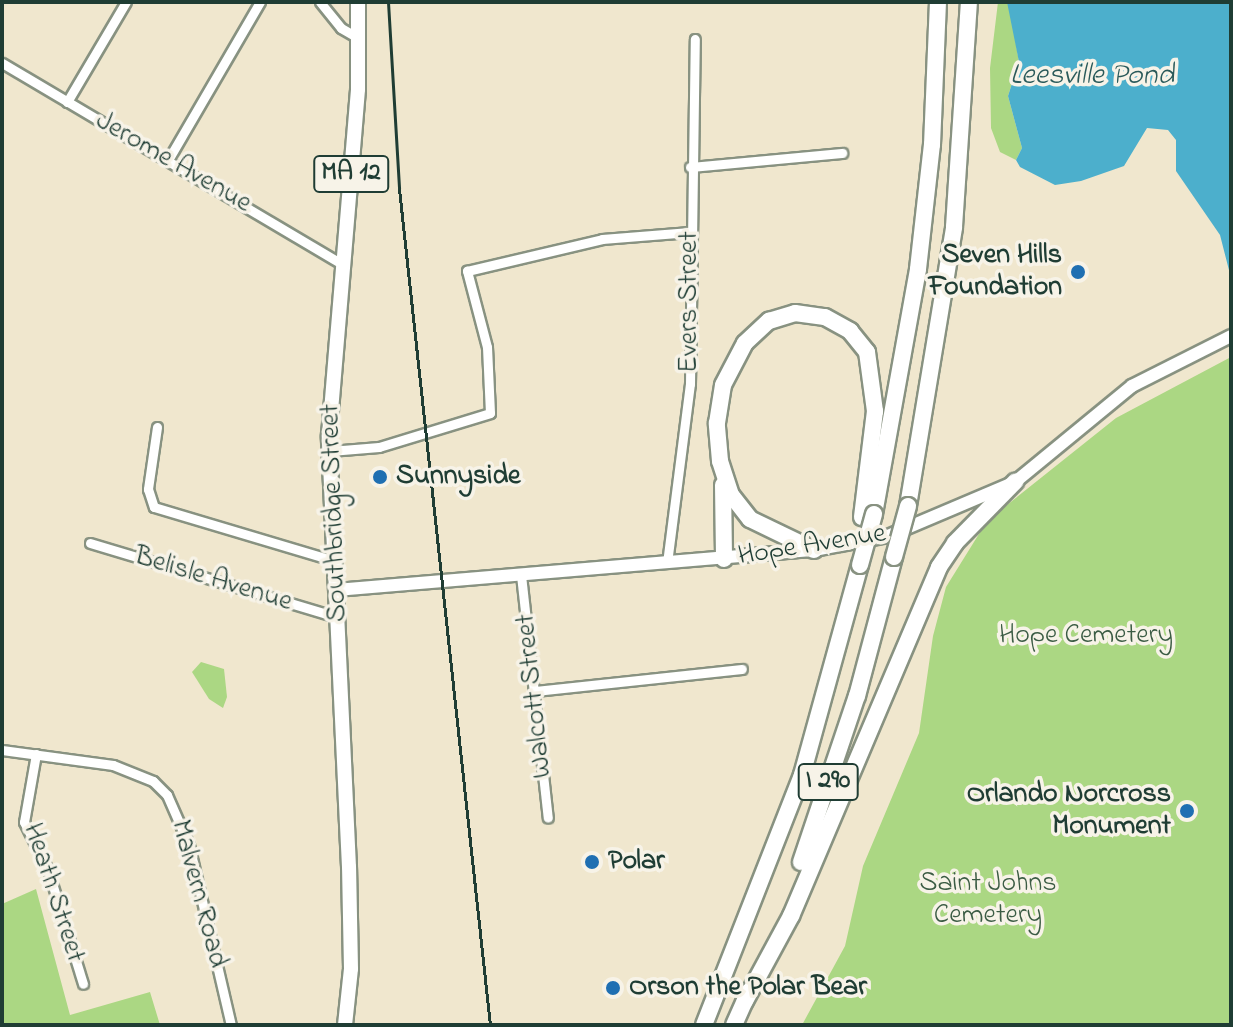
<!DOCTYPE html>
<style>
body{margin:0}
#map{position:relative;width:1233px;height:1027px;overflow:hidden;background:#f0e7ce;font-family:"Indie Flower",sans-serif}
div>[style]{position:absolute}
.green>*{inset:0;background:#abd783}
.water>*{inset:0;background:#4cafcc}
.roads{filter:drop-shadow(2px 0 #889281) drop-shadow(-2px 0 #889281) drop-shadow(0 2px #889281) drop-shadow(0 -2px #889281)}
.minor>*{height:9px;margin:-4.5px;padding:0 4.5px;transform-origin:4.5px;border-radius:4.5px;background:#fff}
.secondary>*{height:12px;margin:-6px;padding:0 6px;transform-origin:6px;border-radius:6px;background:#fff}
.primary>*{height:14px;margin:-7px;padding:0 7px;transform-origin:7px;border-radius:7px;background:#fff}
.motorway>*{height:16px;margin:-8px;padding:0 8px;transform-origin:8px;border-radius:8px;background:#fff}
.rail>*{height:3px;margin:-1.5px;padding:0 1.5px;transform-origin:1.5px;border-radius:1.5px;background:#1f3d34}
.bridges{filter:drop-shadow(2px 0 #889281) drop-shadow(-2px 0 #889281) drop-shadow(0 2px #889281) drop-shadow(0 -2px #889281)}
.motorway-bridge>*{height:16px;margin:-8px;padding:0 8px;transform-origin:8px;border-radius:8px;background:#fff}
.dots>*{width:22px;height:22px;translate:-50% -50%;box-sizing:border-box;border:4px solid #f7f3e8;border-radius:50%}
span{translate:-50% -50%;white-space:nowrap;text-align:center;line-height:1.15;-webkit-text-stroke:7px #f7f3e8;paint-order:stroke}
.shield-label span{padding:2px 6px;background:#f7f3e8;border:2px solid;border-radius:6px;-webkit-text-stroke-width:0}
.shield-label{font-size:26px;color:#1f3d34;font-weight:700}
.street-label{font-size:28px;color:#1f3d34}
.poi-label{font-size:28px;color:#1f3d34;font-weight:700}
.right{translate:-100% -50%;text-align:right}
.left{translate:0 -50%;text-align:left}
.park-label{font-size:28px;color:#3b5c44}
.water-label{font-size:30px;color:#2a5a5a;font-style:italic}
.frame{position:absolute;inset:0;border:4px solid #1f3d34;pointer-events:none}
</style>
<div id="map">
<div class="green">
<div style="clip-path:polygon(998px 2px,1007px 2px,1010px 9px,1019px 62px,1008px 96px,1022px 148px,1016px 160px,1000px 152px,991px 128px,990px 68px)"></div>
<div style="clip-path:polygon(1231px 357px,1231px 1025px,802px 1025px,845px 946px,863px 866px,919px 733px,933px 636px,946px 587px,987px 521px,1116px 418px)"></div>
<div style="clip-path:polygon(201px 662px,224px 669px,227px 697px,223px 708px,209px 699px,192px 672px)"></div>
<div style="clip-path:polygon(36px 889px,70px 1015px,150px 992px,160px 1025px,2px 1025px,2px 904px)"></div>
</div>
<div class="water">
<div style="clip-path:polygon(1007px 2px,1231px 2px,1231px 278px,1220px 235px,1176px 171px,1176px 140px,1168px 130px,1147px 128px,1124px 166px,1081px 181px,1055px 185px,1020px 167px,1016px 160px,1022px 148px,1008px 96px,1019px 62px)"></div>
</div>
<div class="roads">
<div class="minor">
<div style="left:320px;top:2px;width:33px;rotate:51deg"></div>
<div style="left:341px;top:28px;width:20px;rotate:30deg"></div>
<div style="left:2px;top:63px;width:395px;rotate:30.6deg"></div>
<div style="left:67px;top:102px;width:116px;rotate:-59.5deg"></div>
<div style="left:168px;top:160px;width:183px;rotate:-59.8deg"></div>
<div style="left:690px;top:167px;width:153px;rotate:-5.3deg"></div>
<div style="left:157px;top:427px;width:63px;rotate:98.3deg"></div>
<div style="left:148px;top:489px;width:19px;rotate:72deg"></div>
<div style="left:154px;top:507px;width:189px;rotate:16.6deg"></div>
<div style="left:330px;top:451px;width:49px;rotate:-4.7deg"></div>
<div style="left:379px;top:447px;width:116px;rotate:-17deg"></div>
<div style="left:490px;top:413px;width:66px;rotate:-92.6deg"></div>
<div style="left:487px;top:347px;width:79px;rotate:-104.7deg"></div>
<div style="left:467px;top:271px;width:139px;rotate:-13.3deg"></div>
<div style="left:602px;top:239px;width:88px;rotate:-4.5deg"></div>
<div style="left:90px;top:543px;width:258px;rotate:16.7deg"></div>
<div style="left:667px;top:563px;width:180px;rotate:-82.7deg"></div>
<div style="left:690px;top:384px;width:345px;rotate:-89.2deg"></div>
<div style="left:521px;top:575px;width:244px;rotate:83.7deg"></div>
<div style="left:535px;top:691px;width:208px;rotate:-6.1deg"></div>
<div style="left:2px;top:750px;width:112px;rotate:7.7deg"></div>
<div style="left:113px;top:765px;width:43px;rotate:21.8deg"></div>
<div style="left:153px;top:781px;width:20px;rotate:45deg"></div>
<div style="left:167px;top:795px;width:55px;rotate:66.3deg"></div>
<div style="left:189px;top:845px;width:185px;rotate:76.9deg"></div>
<div style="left:36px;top:754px;width:69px;rotate:100deg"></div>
<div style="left:24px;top:822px;width:54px;rotate:63.4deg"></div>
<div style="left:48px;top:870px;width:119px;rotate:72.9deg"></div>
</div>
<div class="secondary">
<div style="left:336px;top:590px;width:480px;rotate:-4.8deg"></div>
<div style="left:814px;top:550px;width:75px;rotate:-10.7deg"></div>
<div style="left:888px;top:536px;width:138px;rotate:-23deg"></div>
<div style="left:1015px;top:482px;width:151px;rotate:-39.4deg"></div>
<div style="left:1132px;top:386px;width:111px;rotate:-26.8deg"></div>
</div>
<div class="primary">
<div style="left:345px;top:1025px;width:56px;rotate:-83.9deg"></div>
<div style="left:351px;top:969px;width:102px;rotate:-91.1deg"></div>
<div style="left:349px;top:867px;width:432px;rotate:-92.7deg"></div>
<div style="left:329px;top:435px;width:347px;rotate:-85.2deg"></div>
<div style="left:358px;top:89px;width:87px;rotate:-90deg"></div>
</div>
<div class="motorway">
<div style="left:723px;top:485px;width:74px;rotate:89.2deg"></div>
<div style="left:908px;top:506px;width:283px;rotate:-80.6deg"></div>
<div style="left:954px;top:227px;width:225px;rotate:-86.2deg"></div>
<div style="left:874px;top:514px;width:249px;rotate:-79.8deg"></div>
<div style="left:918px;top:269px;width:125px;rotate:-83.6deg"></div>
<div style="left:932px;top:145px;width:143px;rotate:-87.6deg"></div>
<div style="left:814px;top:550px;width:71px;rotate:-154.2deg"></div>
<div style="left:750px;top:519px;width:31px;rotate:-128deg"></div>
<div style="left:731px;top:495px;width:36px;rotate:-108deg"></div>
<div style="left:720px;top:461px;width:38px;rotate:-95deg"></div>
<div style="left:717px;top:423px;width:38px;rotate:-81deg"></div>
<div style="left:723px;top:385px;width:47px;rotate:-62.4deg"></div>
<div style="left:745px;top:343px;width:33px;rotate:-43deg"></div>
<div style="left:769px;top:321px;width:27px;rotate:-17deg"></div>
<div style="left:795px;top:313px;width:30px;rotate:8deg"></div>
<div style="left:825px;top:317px;width:29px;rotate:29deg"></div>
<div style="left:850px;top:331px;width:27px;rotate:51deg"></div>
<div style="left:867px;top:352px;width:60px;rotate:82.3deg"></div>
<div style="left:875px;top:411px;width:107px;rotate:97deg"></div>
<div style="left:801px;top:862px;width:175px;rotate:-71.4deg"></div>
<div style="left:857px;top:696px;width:144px;rotate:-75.1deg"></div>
<div style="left:745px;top:1001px;width:97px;rotate:-61.6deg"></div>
<div style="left:791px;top:916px;width:379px;rotate:-67deg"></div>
<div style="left:939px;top:567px;width:29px;rotate:-56deg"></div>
<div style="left:955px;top:543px;width:86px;rotate:-45.5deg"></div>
<div style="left:704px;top:1025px;width:269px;rotate:-68.6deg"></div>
<div style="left:802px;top:775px;width:218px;rotate:-74.6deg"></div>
<div style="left:734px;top:1025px;width:37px;rotate:-66deg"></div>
</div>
</div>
<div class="rail">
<div style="left:388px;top:2px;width:187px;rotate:86.6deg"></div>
<div style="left:399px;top:189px;width:841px;rotate:83.79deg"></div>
</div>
<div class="bridges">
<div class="motorway-bridge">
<div style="left:894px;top:557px;width:53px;rotate:-74.6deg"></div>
<div style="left:860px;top:565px;width:53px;rotate:-74.6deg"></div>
</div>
</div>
<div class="dots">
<div style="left:1078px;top:272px;background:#1f6fb2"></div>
<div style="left:380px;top:477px;background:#1f6fb2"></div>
<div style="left:1187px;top:811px;background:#1f6fb2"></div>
<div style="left:592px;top:862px;background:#1f6fb2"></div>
<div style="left:613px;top:988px;background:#1f6fb2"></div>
</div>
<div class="shield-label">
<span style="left:351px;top:174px">MA 12</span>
<span style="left:828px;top:782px">I 290</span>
</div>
<div class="street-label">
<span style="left:173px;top:163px;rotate:30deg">Jerome Avenue</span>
<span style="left:690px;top:302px;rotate:-90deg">Evers Street</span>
<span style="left:335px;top:513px;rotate:-92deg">Southbridge Street</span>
<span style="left:812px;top:546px;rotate:-9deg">Hope Avenue</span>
<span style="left:213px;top:580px;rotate:17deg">Belisle Avenue</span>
<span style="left:535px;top:696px;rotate:-96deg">Walcott Street</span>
<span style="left:53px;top:893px;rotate:72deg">Heath Street</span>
<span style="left:198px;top:894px;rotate:75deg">Malvern Road</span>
</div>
<div class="poi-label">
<span class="right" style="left:1062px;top:272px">Seven Hills<br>Foundation</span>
<span class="left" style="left:396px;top:477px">Sunnyside</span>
<span class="right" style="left:1171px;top:811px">Orlando Norcross<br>Monument</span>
<span class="left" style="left:608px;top:862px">Polar</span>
<span class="left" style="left:629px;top:988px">Orson the Polar Bear</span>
</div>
<div class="park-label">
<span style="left:1086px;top:636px">Hope Cemetery</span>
<span style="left:988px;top:900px">Saint Johns<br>Cemetery</span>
</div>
<div class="water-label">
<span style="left:1092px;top:76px">Leesville Pond</span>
</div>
<div class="frame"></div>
</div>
